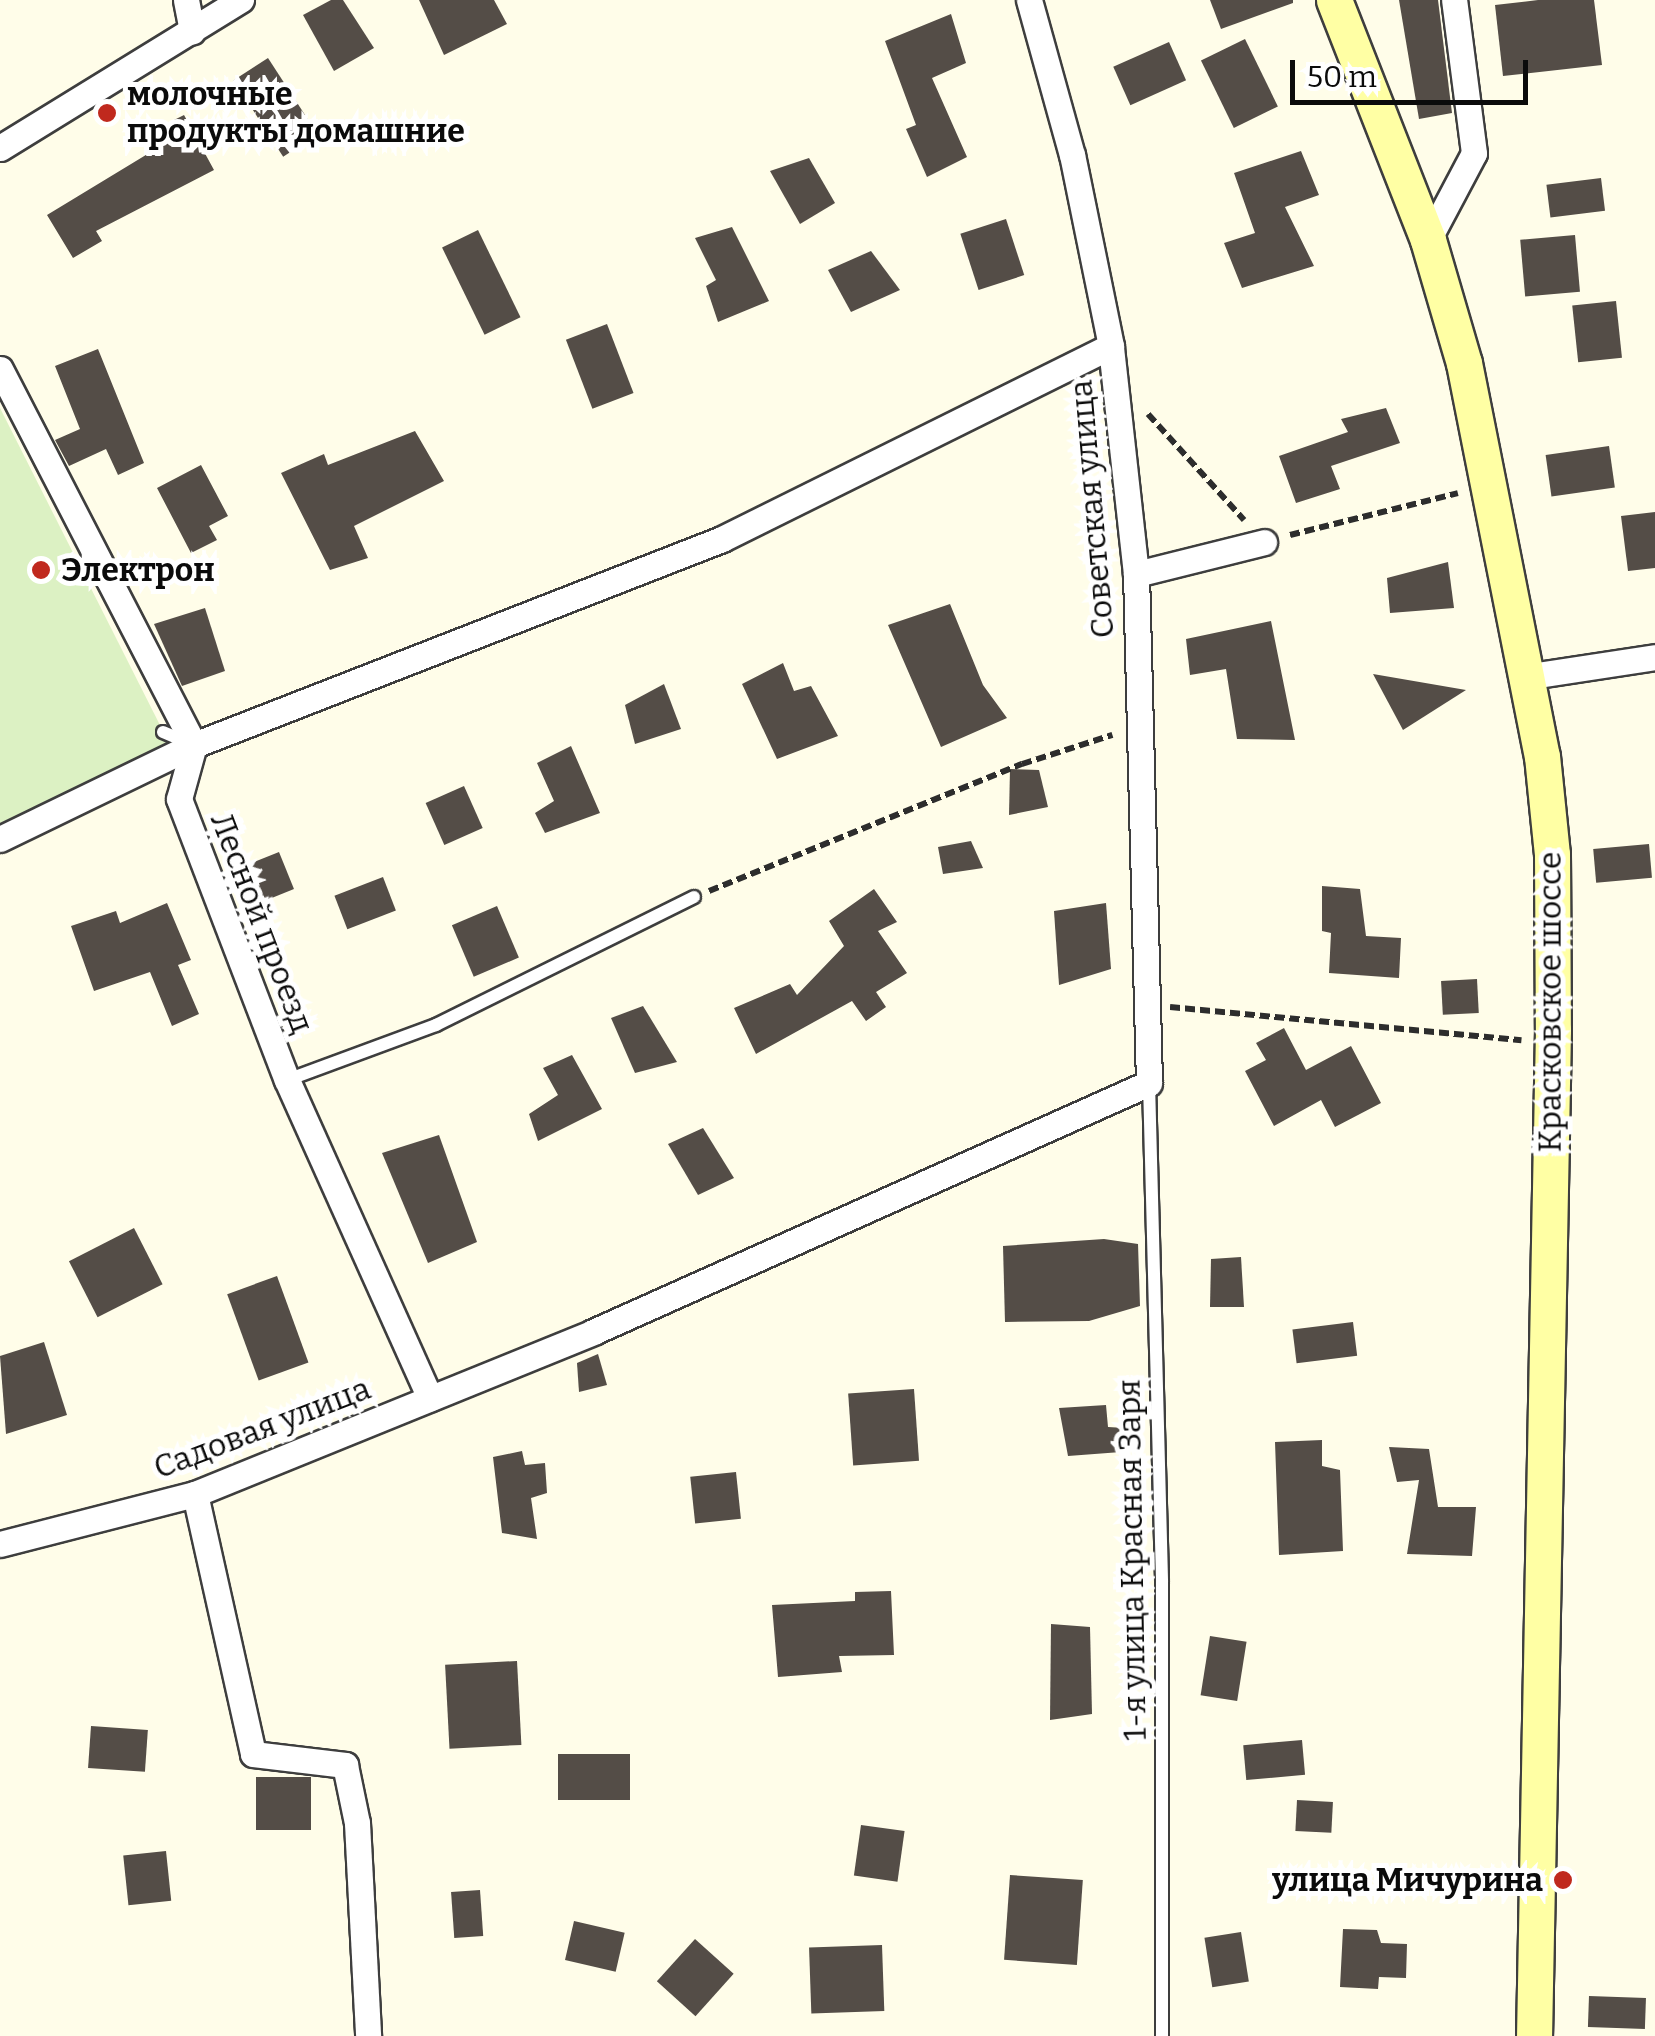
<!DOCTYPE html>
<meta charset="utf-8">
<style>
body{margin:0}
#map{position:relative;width:1655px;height:2036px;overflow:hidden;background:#fffde9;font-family:Bitter,serif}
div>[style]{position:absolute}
.pitch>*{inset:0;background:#dcf1c3}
.building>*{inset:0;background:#544d47;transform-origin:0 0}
.path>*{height:6px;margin-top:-3px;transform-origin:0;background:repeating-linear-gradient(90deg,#2d2d2d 0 10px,transparent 0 15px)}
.roads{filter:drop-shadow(2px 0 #3e3e3e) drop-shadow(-2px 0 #3e3e3e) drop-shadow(0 2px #3e3e3e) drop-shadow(0 -2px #3e3e3e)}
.service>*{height:12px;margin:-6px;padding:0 6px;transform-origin:6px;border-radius:6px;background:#fff}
.minor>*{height:25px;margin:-12.5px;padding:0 12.5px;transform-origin:12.5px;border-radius:12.5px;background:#fff}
.secondary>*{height:35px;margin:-17.5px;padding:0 17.5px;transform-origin:17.5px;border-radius:17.5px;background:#ffffa4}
.dots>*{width:28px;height:28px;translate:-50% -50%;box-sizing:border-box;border:5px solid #fff;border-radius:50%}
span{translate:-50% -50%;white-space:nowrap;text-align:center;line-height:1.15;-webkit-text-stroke:10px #fff;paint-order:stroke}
.poi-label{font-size:32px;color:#0b0b0b;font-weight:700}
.left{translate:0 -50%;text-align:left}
.right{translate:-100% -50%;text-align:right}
.street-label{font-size:32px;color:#0b0b0b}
.scale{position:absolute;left:1290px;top:60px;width:238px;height:45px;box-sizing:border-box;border:5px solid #0b0b0b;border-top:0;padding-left:12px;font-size:30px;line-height:35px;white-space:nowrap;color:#0b0b0b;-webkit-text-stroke:8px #fff;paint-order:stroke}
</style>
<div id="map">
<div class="pitch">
<div style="clip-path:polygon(0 408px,170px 745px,0 823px)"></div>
</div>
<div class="building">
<div style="clip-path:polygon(331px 0,343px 0,374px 48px,334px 71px,303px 15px)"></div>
<div style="clip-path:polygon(419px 0,494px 0,507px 24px,444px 55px)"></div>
<div style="clip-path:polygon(1210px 0,1293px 0,1293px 3px,1221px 29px)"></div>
<div style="clip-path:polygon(1399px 0,1438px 0,1452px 113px,1419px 119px)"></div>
<div style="clip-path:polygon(1538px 0,1594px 0,1602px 65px,1503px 76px,1495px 5px)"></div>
<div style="clip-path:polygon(951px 14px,966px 63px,932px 78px,967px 157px,927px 177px,906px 129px,916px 125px,885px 41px)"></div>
<div style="left:1245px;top:39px;width:75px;height:49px;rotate:64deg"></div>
<div style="left:1169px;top:42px;width:42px;height:61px;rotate:66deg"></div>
<div style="left:268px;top:58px;width:91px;height:41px;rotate:57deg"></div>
<div style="clip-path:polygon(184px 115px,214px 170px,96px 231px,102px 241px,73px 258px,47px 215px,164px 144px,156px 129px)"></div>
<div style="clip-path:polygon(1301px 151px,1319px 195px,1285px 207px,1314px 266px,1242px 288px,1224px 243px,1255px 233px,1234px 173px)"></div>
<div style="clip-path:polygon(809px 158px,835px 203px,800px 224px,770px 171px)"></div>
<div style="left:1601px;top:178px;width:33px;height:55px;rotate:83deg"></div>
<div style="left:1006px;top:219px;width:59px;height:48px;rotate:72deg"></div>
<div style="clip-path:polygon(732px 227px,769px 301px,718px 322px,706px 286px,716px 280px,695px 238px)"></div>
<div style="left:478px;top:230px;width:97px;height:40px;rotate:64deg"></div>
<div style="left:1575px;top:235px;width:57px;height:55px;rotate:85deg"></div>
<div style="clip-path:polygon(871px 251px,900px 290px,851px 312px,828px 270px)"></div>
<div style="left:1616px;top:301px;width:57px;height:44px;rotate:84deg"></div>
<div style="left:607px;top:324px;width:74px;height:44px;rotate:69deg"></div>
<div style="clip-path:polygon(98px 349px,144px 463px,118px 475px,106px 449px,69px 466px,55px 440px,80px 429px,55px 366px)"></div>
<div style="clip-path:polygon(1386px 408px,1400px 443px,1331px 466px,1340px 489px,1296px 503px,1279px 456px,1348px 432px,1341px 419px)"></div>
<div style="clip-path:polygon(415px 431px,444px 481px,354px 526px,368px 558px,330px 570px,281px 473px,324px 454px,328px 465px)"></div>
<div style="left:1609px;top:446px;width:42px;height:64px;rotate:82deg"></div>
<div style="clip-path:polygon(201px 465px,228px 516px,209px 526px,217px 540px,191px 553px,157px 488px)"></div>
<div style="clip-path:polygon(1655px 512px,1655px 568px,1628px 571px,1621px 516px)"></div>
<div style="clip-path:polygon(1448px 562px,1454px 608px,1390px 613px,1387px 578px)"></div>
<div style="clip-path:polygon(950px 604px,983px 685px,1007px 718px,941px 747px,888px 625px)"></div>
<div style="clip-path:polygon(205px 608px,225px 671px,182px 686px,154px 624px)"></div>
<div style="clip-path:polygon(1271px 621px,1295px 740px,1237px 739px,1226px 669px,1190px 675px,1186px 639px)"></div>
<div style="clip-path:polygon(783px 663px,794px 691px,811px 686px,838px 736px,777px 759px,742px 684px)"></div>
<div style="clip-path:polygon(1373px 674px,1466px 690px,1403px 730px)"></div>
<div style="clip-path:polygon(664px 684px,681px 729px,635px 744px,625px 705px)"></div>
<div style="clip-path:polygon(571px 746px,600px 813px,545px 833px,535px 813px,554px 801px,537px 763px)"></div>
<div style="clip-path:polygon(1010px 769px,1039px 770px,1048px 807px,1009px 815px)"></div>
<div style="left:464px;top:786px;width:46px;height:42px;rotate:66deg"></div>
<div style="clip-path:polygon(971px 841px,983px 868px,943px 874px,938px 847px)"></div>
<div style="left:1649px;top:844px;width:34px;height:56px;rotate:85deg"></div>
<div style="left:279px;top:852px;width:40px;height:40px;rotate:68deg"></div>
<div style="left:383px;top:877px;width:36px;height:52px;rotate:69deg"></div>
<div style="clip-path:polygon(1322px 886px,1360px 889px,1366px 936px,1401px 938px,1399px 978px,1329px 973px,1331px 933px,1322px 931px)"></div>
<div style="clip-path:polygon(874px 889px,897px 922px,878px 931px,907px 973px,876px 992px,886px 1007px,866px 1021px,852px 1001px,756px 1054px,734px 1008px,790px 984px,797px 995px,844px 946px,829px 921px)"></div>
<div style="clip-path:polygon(167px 903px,191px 960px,178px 965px,199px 1014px,172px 1026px,150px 972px,94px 991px,71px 926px,116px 911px,120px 923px)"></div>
<div style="clip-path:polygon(1106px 903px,1111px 969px,1059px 985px,1054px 911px)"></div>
<div style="left:497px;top:906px;width:56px;height:49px;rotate:67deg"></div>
<div style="left:1477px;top:979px;width:34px;height:36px;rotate:87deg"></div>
<div style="clip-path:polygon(643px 1006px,677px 1062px,635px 1073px,611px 1018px)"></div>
<div style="clip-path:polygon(1284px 1028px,1306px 1070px,1351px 1046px,1381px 1103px,1335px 1127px,1321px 1100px,1274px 1126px,1245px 1071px,1266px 1060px,1256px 1043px)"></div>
<div style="clip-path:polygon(572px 1055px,602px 1109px,538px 1141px,529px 1114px,558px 1095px,543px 1068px)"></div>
<div style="clip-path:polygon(703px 1128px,734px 1178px,698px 1195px,668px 1144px)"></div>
<div style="clip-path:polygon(439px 1135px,477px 1242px,428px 1263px,382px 1153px)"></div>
<div style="left:134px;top:1228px;width:63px;height:73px;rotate:63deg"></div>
<div style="clip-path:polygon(1104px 1239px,1138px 1244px,1140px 1306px,1089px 1321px,1005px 1322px,1003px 1246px)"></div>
<div style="clip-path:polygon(1241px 1257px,1244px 1307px,1210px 1307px,1211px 1259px)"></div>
<div style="left:277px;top:1276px;width:92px;height:53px;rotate:70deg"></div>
<div style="left:1353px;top:1322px;width:34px;height:61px;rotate:83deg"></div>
<div style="clip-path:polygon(44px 1342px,67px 1415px,6px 1434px,0 1356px)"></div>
<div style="clip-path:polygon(598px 1354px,607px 1385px,579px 1392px,577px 1363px)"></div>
<div style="left:914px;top:1389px;width:72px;height:66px;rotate:86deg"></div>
<div style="clip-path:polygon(1106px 1405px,1108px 1427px,1125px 1428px,1121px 1452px,1068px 1456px,1059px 1408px)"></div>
<div style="clip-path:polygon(1322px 1440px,1322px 1466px,1340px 1470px,1343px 1551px,1279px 1555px,1275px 1442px)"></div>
<div style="clip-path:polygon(1389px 1447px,1429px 1449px,1438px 1507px,1476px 1507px,1472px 1556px,1407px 1554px,1419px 1480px,1397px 1482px)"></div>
<div style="clip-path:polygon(522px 1451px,525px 1465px,545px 1463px,547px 1493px,531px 1498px,537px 1539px,502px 1533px,493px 1457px)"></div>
<div style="left:736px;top:1472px;width:47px;height:46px;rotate:84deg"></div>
<div style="clip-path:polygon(891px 1591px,894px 1655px,839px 1656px,842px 1672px,778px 1677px,772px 1605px,855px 1601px,855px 1592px)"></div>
<div style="clip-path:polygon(1051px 1624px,1090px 1627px,1092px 1714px,1050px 1720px)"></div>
<div style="left:1210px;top:1636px;width:37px;height:60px;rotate:9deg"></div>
<div style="left:517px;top:1661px;width:84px;height:72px;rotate:87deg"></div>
<div style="left:91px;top:1726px;width:57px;height:42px;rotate:4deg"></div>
<div style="left:1302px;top:1740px;width:35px;height:59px;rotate:85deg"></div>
<div style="left:558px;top:1754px;width:72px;height:46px"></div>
<div style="left:256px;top:1777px;width:55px;height:53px"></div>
<div style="left:1297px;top:1800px;width:36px;height:31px;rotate:3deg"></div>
<div style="left:861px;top:1825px;width:44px;height:51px;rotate:8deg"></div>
<div style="left:166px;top:1851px;width:50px;height:43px;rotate:84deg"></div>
<div style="left:1010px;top:1875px;width:73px;height:85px;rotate:4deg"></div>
<div style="left:480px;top:1890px;width:46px;height:29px;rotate:86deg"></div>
<div style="left:574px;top:1921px;width:52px;height:40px;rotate:13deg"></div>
<div style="clip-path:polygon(1343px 1929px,1377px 1930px,1381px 1943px,1407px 1944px,1406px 1978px,1379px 1977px,1378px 1989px,1340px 1987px)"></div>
<div style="left:1241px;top:1932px;width:50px;height:37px;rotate:81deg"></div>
<div style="left:695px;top:1939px;width:52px;height:57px;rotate:42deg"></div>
<div style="left:882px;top:1945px;width:66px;height:73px;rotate:88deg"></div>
<div style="left:1589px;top:1996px;width:57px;height:31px;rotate:2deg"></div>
</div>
<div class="path">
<div style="left:1148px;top:414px;width:143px;rotate:47.8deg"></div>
<div style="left:1290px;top:535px;width:173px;rotate:-14deg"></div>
<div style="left:709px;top:891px;width:338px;rotate:-22.1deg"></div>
<div style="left:1022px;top:764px;width:95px;rotate:-17.9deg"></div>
<div style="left:1170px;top:1007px;width:353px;rotate:5.4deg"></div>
</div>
<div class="roads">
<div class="service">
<div style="left:163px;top:732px;width:30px;rotate:23deg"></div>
<div style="left:287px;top:1080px;width:159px;rotate:-20.3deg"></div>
<div style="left:436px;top:1025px;width:288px;rotate:-26.4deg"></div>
<div style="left:1149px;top:1083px;width:499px;rotate:88.5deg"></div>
<div style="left:1162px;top:1582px;width:454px;rotate:90deg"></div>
</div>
<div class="minor">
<div style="left:186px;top:0;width:32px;rotate:79deg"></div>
<div style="left:0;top:148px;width:283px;rotate:-31.6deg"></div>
<div style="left:1428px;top:240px;width:98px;rotate:-62.1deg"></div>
<div style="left:1474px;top:153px;width:154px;rotate:-97.4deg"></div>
<div style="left:0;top:369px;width:423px;rotate:62.7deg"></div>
<div style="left:194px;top:745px;width:56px;rotate:105.5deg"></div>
<div style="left:179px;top:799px;width:301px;rotate:69deg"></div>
<div style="left:287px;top:1080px;width:349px;rotate:65.8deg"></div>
<div style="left:1136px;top:574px;width:132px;rotate:-14deg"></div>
<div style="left:1531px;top:676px;width:125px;rotate:-8.7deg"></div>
<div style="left:0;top:839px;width:216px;rotate:-25.9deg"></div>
<div style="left:194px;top:745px;width:567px;rotate:-21.31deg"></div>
<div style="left:722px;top:539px;width:434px;rotate:-26.4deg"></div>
<div style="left:195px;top:1494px;width:266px;rotate:77.4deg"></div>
<div style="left:253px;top:1754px;width:93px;rotate:6.8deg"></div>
<div style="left:345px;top:1765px;width:59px;rotate:78.3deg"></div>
<div style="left:357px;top:1823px;width:213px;rotate:87deg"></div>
<div style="left:0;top:1544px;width:201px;rotate:-14.4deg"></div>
<div style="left:195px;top:1494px;width:430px;rotate:-22.1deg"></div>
<div style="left:593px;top:1332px;width:609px;rotate:-24.12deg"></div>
<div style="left:1149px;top:1083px;width:509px;rotate:-91.46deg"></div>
<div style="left:1136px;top:574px;width:229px;rotate:-96.3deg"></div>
<div style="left:1111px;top:346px;width:195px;rotate:-101.5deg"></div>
<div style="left:1072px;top:155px;width:161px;rotate:-105.5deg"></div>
</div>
<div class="secondary">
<div style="left:1334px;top:0;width:258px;rotate:68.6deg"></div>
<div style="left:1428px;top:240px;width:128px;rotate:73.7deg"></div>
<div style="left:1464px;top:363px;width:401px;rotate:78.8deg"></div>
<div style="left:1542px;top:756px;width:99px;rotate:84.2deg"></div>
<div style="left:1552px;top:854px;width:176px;rotate:89.7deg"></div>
<div style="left:1553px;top:1030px;width:1006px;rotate:91.08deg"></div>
</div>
</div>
<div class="dots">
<div style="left:107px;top:113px;background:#c0291e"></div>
<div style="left:41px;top:570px;background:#c0291e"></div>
<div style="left:1563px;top:1880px;background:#c0291e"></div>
</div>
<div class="poi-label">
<span class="left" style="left:127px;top:113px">молочные<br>продукты домашние</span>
<span class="left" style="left:61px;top:570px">Электрон</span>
<span class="right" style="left:1543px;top:1880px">улица Мичурина</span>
</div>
<div class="street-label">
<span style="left:1092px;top:509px;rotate:-95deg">Советская улица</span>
<span style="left:262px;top:923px;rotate:69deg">Лесной проезд</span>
<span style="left:1550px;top:1002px;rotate:-90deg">Красковское шоссе</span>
<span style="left:262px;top:1428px;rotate:-21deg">Садовая улица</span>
<span style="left:1132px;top:1560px;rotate:-91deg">1-я улица Красная Заря</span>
</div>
<div class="scale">50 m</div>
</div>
